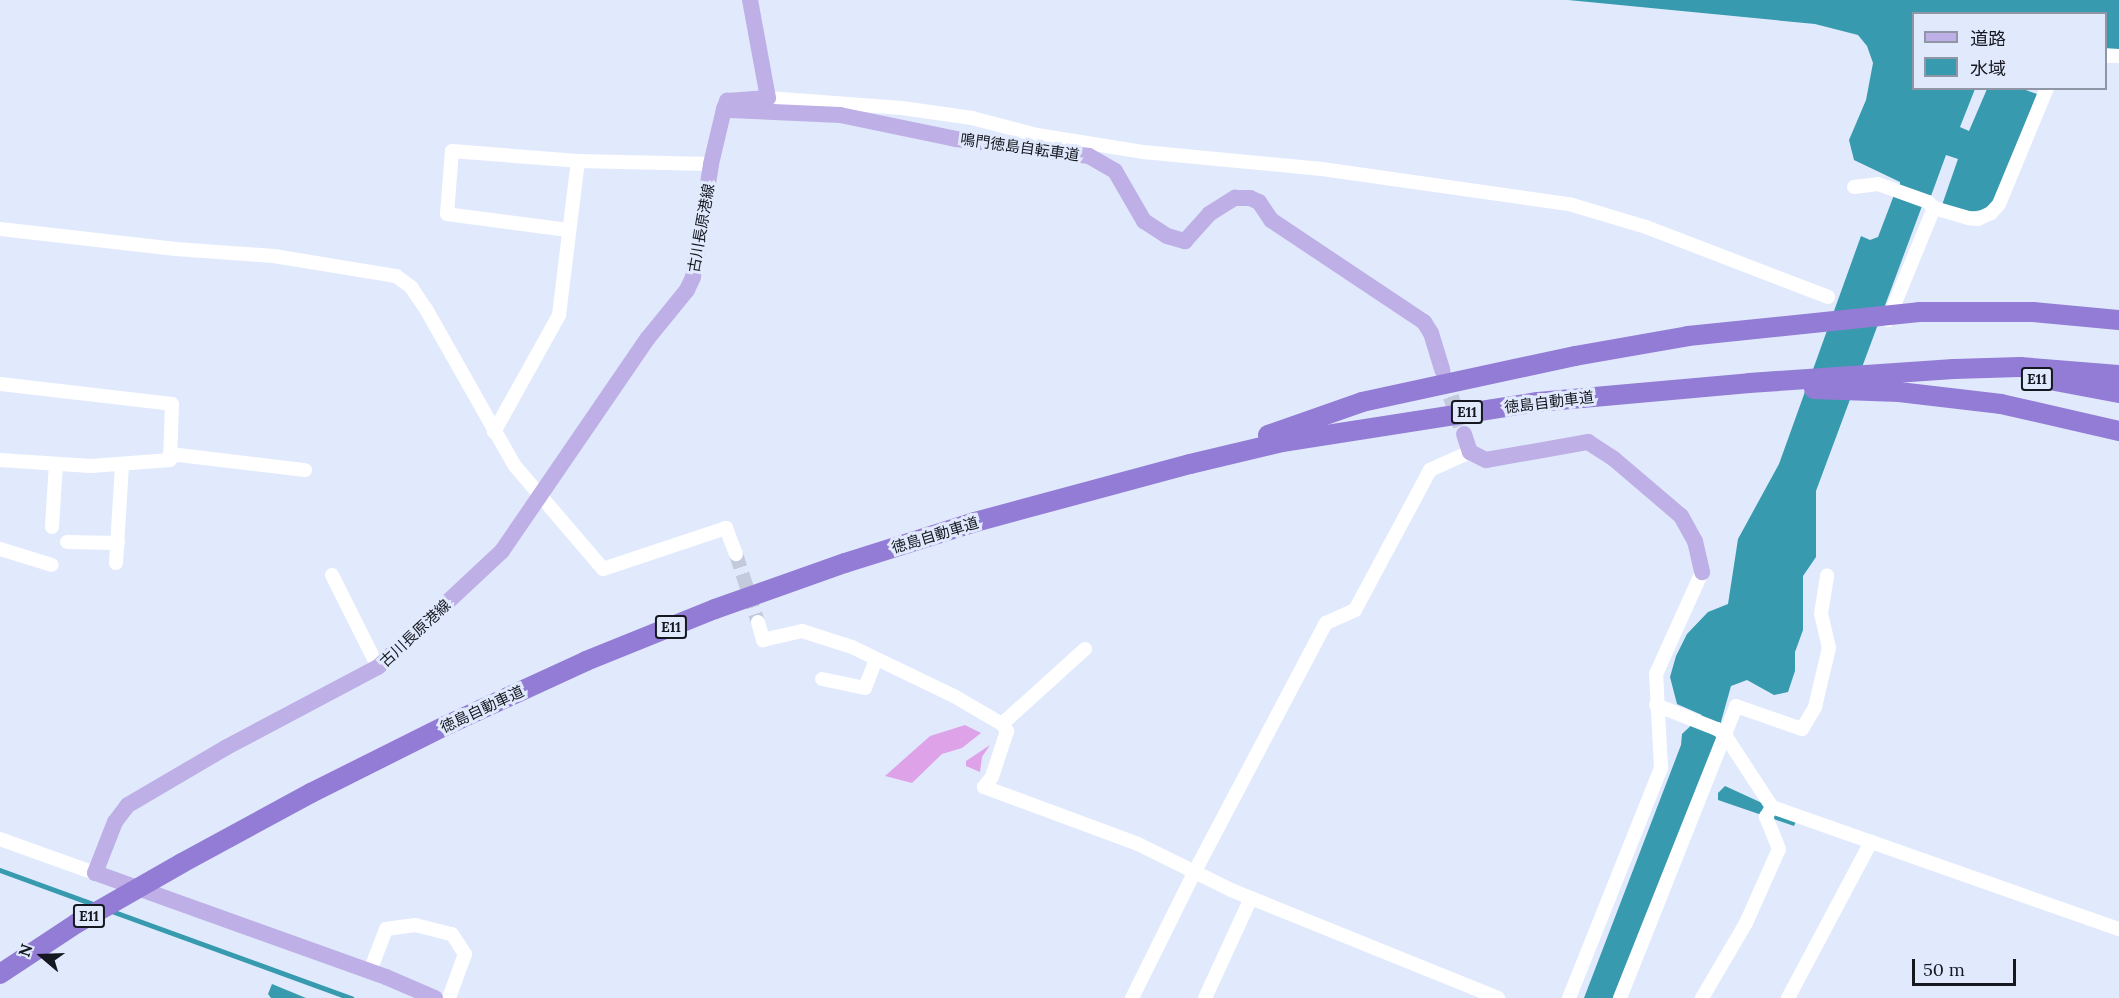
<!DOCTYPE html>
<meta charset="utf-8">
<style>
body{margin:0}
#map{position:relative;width:2119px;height:998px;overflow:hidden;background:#e1eafd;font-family:Lora,"Noto Sans JP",serif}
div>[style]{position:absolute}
.forest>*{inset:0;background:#dea2e9}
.water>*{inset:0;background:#379aae}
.stream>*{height:4.5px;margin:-2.25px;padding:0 2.25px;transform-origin:2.25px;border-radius:2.25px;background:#379aae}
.minor-tunnel>*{height:14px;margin-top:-7px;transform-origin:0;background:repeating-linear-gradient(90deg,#c2cadc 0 14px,transparent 0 21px)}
.major-tunnel>*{height:16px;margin-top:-8px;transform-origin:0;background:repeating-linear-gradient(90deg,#c2cadc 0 16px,transparent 0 24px)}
.minor>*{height:14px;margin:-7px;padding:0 7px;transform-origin:7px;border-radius:7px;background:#fff}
.major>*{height:16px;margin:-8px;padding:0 8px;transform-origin:8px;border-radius:8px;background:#beb0e6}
.highway>*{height:20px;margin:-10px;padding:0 10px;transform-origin:10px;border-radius:10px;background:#937cd5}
span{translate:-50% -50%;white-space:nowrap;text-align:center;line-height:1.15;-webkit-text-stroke:6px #e1eafd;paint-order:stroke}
.shield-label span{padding:2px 4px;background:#e1eafd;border:2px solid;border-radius:4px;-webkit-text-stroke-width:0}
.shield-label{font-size:14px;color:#151820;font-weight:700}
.street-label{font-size:15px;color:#151820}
.legend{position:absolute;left:1912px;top:12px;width:195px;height:78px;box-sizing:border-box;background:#e1eafd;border:2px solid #8f96a5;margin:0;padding:8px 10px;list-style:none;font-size:18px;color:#151820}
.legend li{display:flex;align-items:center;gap:12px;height:30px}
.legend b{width:30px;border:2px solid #8f96a5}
.north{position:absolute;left:12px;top:926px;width:60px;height:60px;-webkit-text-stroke:4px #e1eafd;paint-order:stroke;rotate:289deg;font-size:16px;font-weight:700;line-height:24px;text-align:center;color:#151820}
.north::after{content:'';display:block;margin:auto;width:21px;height:27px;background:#151820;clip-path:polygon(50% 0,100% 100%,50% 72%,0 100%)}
.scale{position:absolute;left:1912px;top:959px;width:104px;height:27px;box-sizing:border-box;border:3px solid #151820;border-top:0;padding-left:8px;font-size:18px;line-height:21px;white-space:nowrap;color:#151820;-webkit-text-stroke:4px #e1eafd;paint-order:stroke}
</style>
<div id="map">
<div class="forest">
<div style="clip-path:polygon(965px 725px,981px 733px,962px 748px,942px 754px,912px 783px,885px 776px,930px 736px)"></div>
<div style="clip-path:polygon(990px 745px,982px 757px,980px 772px,966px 766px,966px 761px)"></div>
</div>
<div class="water">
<div style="clip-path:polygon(1568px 0,2119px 0,2119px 49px,2106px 48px,2106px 14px,1914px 14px,1914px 88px,1975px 89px,1960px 127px,1969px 131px,1987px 89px,2023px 89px,2037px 94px,1993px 205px,1983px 210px,1968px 212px,1942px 205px,1958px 159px,1946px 155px,1931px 196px,1900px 185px,1900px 182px,1854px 160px,1849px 140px,1866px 100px,1873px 63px,1867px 46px,1858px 35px,1815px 24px)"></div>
<div style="clip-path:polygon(1894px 195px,1922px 206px,1816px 491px,1816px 557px,1803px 576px,1803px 630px,1795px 652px,1795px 671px,1788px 692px,1774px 695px,1747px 680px,1731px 686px,1712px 754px,1613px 998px,1584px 998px,1681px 745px,1682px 734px,1702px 715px,1677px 704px,1670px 677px,1676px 656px,1687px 634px,1708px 612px,1728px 604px,1738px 539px,1779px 464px,1861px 236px,1870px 240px,1878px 237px)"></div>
<div style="clip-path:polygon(1725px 786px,1797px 819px,1794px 826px,1718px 800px,1718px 793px)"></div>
<div style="clip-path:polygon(272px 984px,306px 998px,271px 998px,268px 994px)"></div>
</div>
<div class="stream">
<div style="left:0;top:870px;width:102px;rotate:20deg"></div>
<div style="left:109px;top:910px;width:258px;rotate:20deg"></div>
</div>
<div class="minor-tunnel">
<div style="left:736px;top:554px;width:71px;rotate:72.1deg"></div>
</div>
<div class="major-tunnel">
<div style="left:1443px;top:374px;width:55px;rotate:70.9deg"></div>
</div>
<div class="minor">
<div style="left:2106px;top:56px;width:13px"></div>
<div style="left:768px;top:98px;width:134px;rotate:4.3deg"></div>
<div style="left:902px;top:108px;width:71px;rotate:8.1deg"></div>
<div style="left:972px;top:118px;width:67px;rotate:14.7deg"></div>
<div style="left:1037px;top:135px;width:107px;rotate:9.1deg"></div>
<div style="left:1143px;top:152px;width:180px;rotate:5.4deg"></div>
<div style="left:1322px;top:169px;width:249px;rotate:8.1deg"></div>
<div style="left:1569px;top:204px;width:80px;rotate:16.6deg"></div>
<div style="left:1646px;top:227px;width:195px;rotate:21deg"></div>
<div style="left:1854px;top:187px;width:24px;rotate:-7deg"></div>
<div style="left:1878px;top:184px;width:53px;rotate:19.8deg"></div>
<div style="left:1928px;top:202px;width:8px;rotate:45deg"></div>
<div style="left:0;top:229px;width:177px;rotate:6.5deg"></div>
<div style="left:176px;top:249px;width:98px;rotate:4.1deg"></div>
<div style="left:274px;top:256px;width:124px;rotate:9.3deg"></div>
<div style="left:396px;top:276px;width:19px;rotate:36deg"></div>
<div style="left:411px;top:287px;width:27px;rotate:56deg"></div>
<div style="left:426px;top:309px;width:180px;rotate:60.5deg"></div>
<div style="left:515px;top:466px;width:135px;rotate:49.5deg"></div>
<div style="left:603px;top:569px;width:130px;rotate:-18.4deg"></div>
<div style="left:726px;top:528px;width:28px;rotate:69deg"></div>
<div style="left:568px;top:230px;width:122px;rotate:-172.5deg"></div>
<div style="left:447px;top:214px;width:63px;rotate:-85.5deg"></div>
<div style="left:452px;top:151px;width:126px;rotate:4.5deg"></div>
<div style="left:578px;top:161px;width:133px;rotate:1.3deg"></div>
<div style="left:1888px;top:320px;width:121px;rotate:-67.7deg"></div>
<div style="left:1934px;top:208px;width:35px;rotate:16deg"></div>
<div style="left:1968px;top:218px;width:10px;rotate:6deg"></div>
<div style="left:1978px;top:219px;width:14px;rotate:-25deg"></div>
<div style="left:1991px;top:213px;width:12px;rotate:-48deg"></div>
<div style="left:1999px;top:204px;width:126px;rotate:-67.5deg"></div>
<div style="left:0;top:384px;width:173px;rotate:6.6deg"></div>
<div style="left:172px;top:404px;width:56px;rotate:92deg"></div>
<div style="left:170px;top:460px;width:79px;rotate:175.7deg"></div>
<div style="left:91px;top:466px;width:91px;rotate:-176.2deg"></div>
<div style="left:494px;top:432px;width:134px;rotate:-60.9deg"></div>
<div style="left:559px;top:315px;width:155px;rotate:-83deg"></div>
<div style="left:170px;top:454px;width:136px;rotate:6.8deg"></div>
<div style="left:52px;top:527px;width:63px;rotate:-86.4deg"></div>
<div style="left:67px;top:542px;width:51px;rotate:1.1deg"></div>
<div style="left:0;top:549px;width:54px;rotate:17.1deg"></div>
<div style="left:116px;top:563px;width:99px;rotate:-86.5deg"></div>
<div style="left:332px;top:575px;width:103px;rotate:63.4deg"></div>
<div style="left:758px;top:622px;width:19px;rotate:74deg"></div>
<div style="left:763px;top:640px;width:40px;rotate:-13deg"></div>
<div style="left:802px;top:631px;width:52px;rotate:17.7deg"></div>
<div style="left:852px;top:647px;width:113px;rotate:25.7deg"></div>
<div style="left:954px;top:696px;width:56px;rotate:30.3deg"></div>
<div style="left:1002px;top:724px;width:9px;rotate:54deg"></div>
<div style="left:1007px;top:731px;width:48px;rotate:108.1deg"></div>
<div style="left:992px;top:777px;width:13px;rotate:129deg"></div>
<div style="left:984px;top:787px;width:164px;rotate:20.3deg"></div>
<div style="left:1138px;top:844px;width:104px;rotate:26.3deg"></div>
<div style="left:1231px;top:890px;width:288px;rotate:22deg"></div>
<div style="left:822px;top:679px;width:44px;rotate:11.8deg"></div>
<div style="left:865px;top:688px;width:31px;rotate:-69deg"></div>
<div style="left:1656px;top:705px;width:66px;rotate:21.5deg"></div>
<div style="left:1717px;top:729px;width:10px;rotate:37deg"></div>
<div style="left:1725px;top:735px;width:86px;rotate:56.9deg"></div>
<div style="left:1772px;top:807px;width:368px;rotate:19.4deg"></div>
<div style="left:1002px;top:724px;width:112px;rotate:-42.1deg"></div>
<div style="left:0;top:839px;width:101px;rotate:19.7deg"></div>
<div style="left:370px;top:971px;width:45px;rotate:-69.1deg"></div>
<div style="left:386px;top:929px;width:29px;rotate:-8deg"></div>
<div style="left:415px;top:925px;width:38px;rotate:14deg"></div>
<div style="left:452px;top:934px;width:24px;rotate:57deg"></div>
<div style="left:465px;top:954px;width:47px;rotate:110deg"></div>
<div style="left:1132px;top:998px;width:140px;rotate:-63.6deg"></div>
<div style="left:1194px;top:873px;width:283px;rotate:-62.2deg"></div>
<div style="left:1326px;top:623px;width:32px;rotate:-24deg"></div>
<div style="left:1355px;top:610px;width:159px;rotate:-61.8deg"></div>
<div style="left:1430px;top:470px;width:44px;rotate:-24.2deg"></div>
<div style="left:1205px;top:998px;width:110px;rotate:-65.3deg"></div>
<div style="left:1569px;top:998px;width:248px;rotate:-68.2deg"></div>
<div style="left:1661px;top:768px;width:94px;rotate:-93deg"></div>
<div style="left:1656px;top:674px;width:112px;rotate:-65.7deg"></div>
<div style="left:1620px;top:998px;width:314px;rotate:-68.3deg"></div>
<div style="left:1736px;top:706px;width:70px;rotate:19.2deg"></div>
<div style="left:1802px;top:729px;width:26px;rotate:-59deg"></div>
<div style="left:1815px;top:707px;width:61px;rotate:-76.7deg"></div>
<div style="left:1829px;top:648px;width:35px;rotate:-103deg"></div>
<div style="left:1821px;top:614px;width:39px;rotate:-81deg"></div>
<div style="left:1702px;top:998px;width:87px;rotate:-59.6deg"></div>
<div style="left:1746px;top:923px;width:81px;rotate:-66deg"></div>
<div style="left:1779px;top:849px;width:35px;rotate:-112deg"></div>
<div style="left:1766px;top:817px;width:12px;rotate:-59deg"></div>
<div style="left:1788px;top:998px;width:177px;rotate:-62deg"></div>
</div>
<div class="major">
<div style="left:730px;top:110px;width:110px;rotate:2.6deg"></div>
<div style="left:840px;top:115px;width:118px;rotate:11.7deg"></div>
<div style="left:956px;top:139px;width:134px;rotate:7.3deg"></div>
<div style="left:1089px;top:156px;width:30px;rotate:30deg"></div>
<div style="left:1115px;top:171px;width:58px;rotate:59.9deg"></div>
<div style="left:1144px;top:221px;width:27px;rotate:33deg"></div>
<div style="left:1167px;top:236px;width:19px;rotate:16deg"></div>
<div style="left:1185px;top:241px;width:36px;rotate:-48deg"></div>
<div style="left:1209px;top:214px;width:31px;rotate:-32deg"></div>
<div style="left:1235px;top:198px;width:15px"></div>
<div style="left:1250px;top:198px;width:10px;rotate:24deg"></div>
<div style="left:1259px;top:202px;width:22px;rotate:56deg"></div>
<div style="left:1271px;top:220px;width:184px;rotate:33.7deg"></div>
<div style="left:1424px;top:322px;width:13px;rotate:58deg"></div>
<div style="left:1431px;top:333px;width:39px;rotate:73deg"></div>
<div style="left:1464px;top:434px;width:19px;rotate:72deg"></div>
<div style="left:1470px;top:452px;width:18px;rotate:27deg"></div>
<div style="left:1486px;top:460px;width:104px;rotate:-10deg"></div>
<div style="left:1588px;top:442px;width:31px;rotate:33deg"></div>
<div style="left:1614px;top:459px;width:88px;rotate:40.4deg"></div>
<div style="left:1681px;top:516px;width:29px;rotate:61deg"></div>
<div style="left:1695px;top:541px;width:32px;rotate:77deg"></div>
<div style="left:435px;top:998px;width:53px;rotate:-156.8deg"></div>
<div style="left:386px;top:977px;width:309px;rotate:-160.3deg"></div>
<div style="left:95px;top:873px;width:55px;rotate:-68.6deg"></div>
<div style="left:115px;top:822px;width:21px;rotate:-53deg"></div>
<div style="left:128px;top:805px;width:113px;rotate:-30.4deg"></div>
<div style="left:225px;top:748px;width:173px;rotate:-27.9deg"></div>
<div style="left:378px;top:667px;width:170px;rotate:-43.1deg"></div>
<div style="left:502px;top:551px;width:258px;rotate:-55.6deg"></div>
<div style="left:648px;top:338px;width:62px;rotate:-50.9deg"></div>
<div style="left:687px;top:290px;width:14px;rotate:-65deg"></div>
<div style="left:693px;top:277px;width:114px;rotate:-80.9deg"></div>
<div style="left:711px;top:164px;width:57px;rotate:-76.7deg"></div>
<div style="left:724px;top:109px;width:9px;rotate:-69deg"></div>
<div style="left:727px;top:101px;width:41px;rotate:-4.2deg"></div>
<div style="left:768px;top:98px;width:100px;rotate:-100.4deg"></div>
</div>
<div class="highway">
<div style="left:2055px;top:381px;width:65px;rotate:10.6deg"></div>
<div style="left:1814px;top:389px;width:85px;rotate:2deg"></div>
<div style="left:1899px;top:392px;width:103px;rotate:6.7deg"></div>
<div style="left:2001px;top:404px;width:121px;rotate:12.9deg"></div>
<div style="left:1268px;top:435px;width:100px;rotate:-19.3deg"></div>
<div style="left:1362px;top:402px;width:218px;rotate:-12.2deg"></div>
<div style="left:1575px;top:356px;width:115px;rotate:-10deg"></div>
<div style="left:1688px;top:336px;width:232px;rotate:-5.9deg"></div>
<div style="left:1919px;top:312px;width:114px"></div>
<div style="left:2033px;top:312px;width:86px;rotate:5.3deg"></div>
<div style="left:0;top:974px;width:92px;rotate:-33.5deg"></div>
<div style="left:77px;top:923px;width:121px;rotate:-29.7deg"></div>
<div style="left:182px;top:863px;width:147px;rotate:-28.5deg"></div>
<div style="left:311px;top:793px;width:150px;rotate:-26.6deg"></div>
<div style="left:445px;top:726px;width:155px;rotate:-24.7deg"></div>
<div style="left:586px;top:661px;width:139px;rotate:-22deg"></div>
<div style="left:715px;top:609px;width:138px;rotate:-19.5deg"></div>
<div style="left:845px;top:563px;width:136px;rotate:-17.5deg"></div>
<div style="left:975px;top:522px;width:223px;rotate:-15.1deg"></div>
<div style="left:1190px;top:464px;width:95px;rotate:-13.4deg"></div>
<div style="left:1282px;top:442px;width:259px;rotate:-8.9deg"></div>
<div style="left:1538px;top:402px;width:212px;rotate:-5.1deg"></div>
<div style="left:1749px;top:383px;width:205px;rotate:-3.9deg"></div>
<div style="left:1954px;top:369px;width:66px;rotate:-1.7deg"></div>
<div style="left:2020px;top:367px;width:99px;rotate:4.6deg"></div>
</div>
<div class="shield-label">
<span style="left:2037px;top:379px">E11</span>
<span style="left:1467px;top:412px">E11</span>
<span style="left:671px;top:627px">E11</span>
<span style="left:89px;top:916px">E11</span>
</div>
<div class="street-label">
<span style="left:1020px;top:147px;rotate:8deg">鳴門徳島自転車道</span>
<span style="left:701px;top:228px;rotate:-80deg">古川長原港線</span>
<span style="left:1549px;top:402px;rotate:-7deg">徳島自動車道</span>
<span style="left:935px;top:535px;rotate:-17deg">徳島自動車道</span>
<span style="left:415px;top:633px;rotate:-43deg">古川長原港線</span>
<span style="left:482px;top:709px;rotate:-25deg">徳島自動車道</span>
</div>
<ul class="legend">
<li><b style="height:8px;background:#beb0e6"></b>道路</li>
<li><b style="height:16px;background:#379aae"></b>水域</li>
</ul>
<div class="north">N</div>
<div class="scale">50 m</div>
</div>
